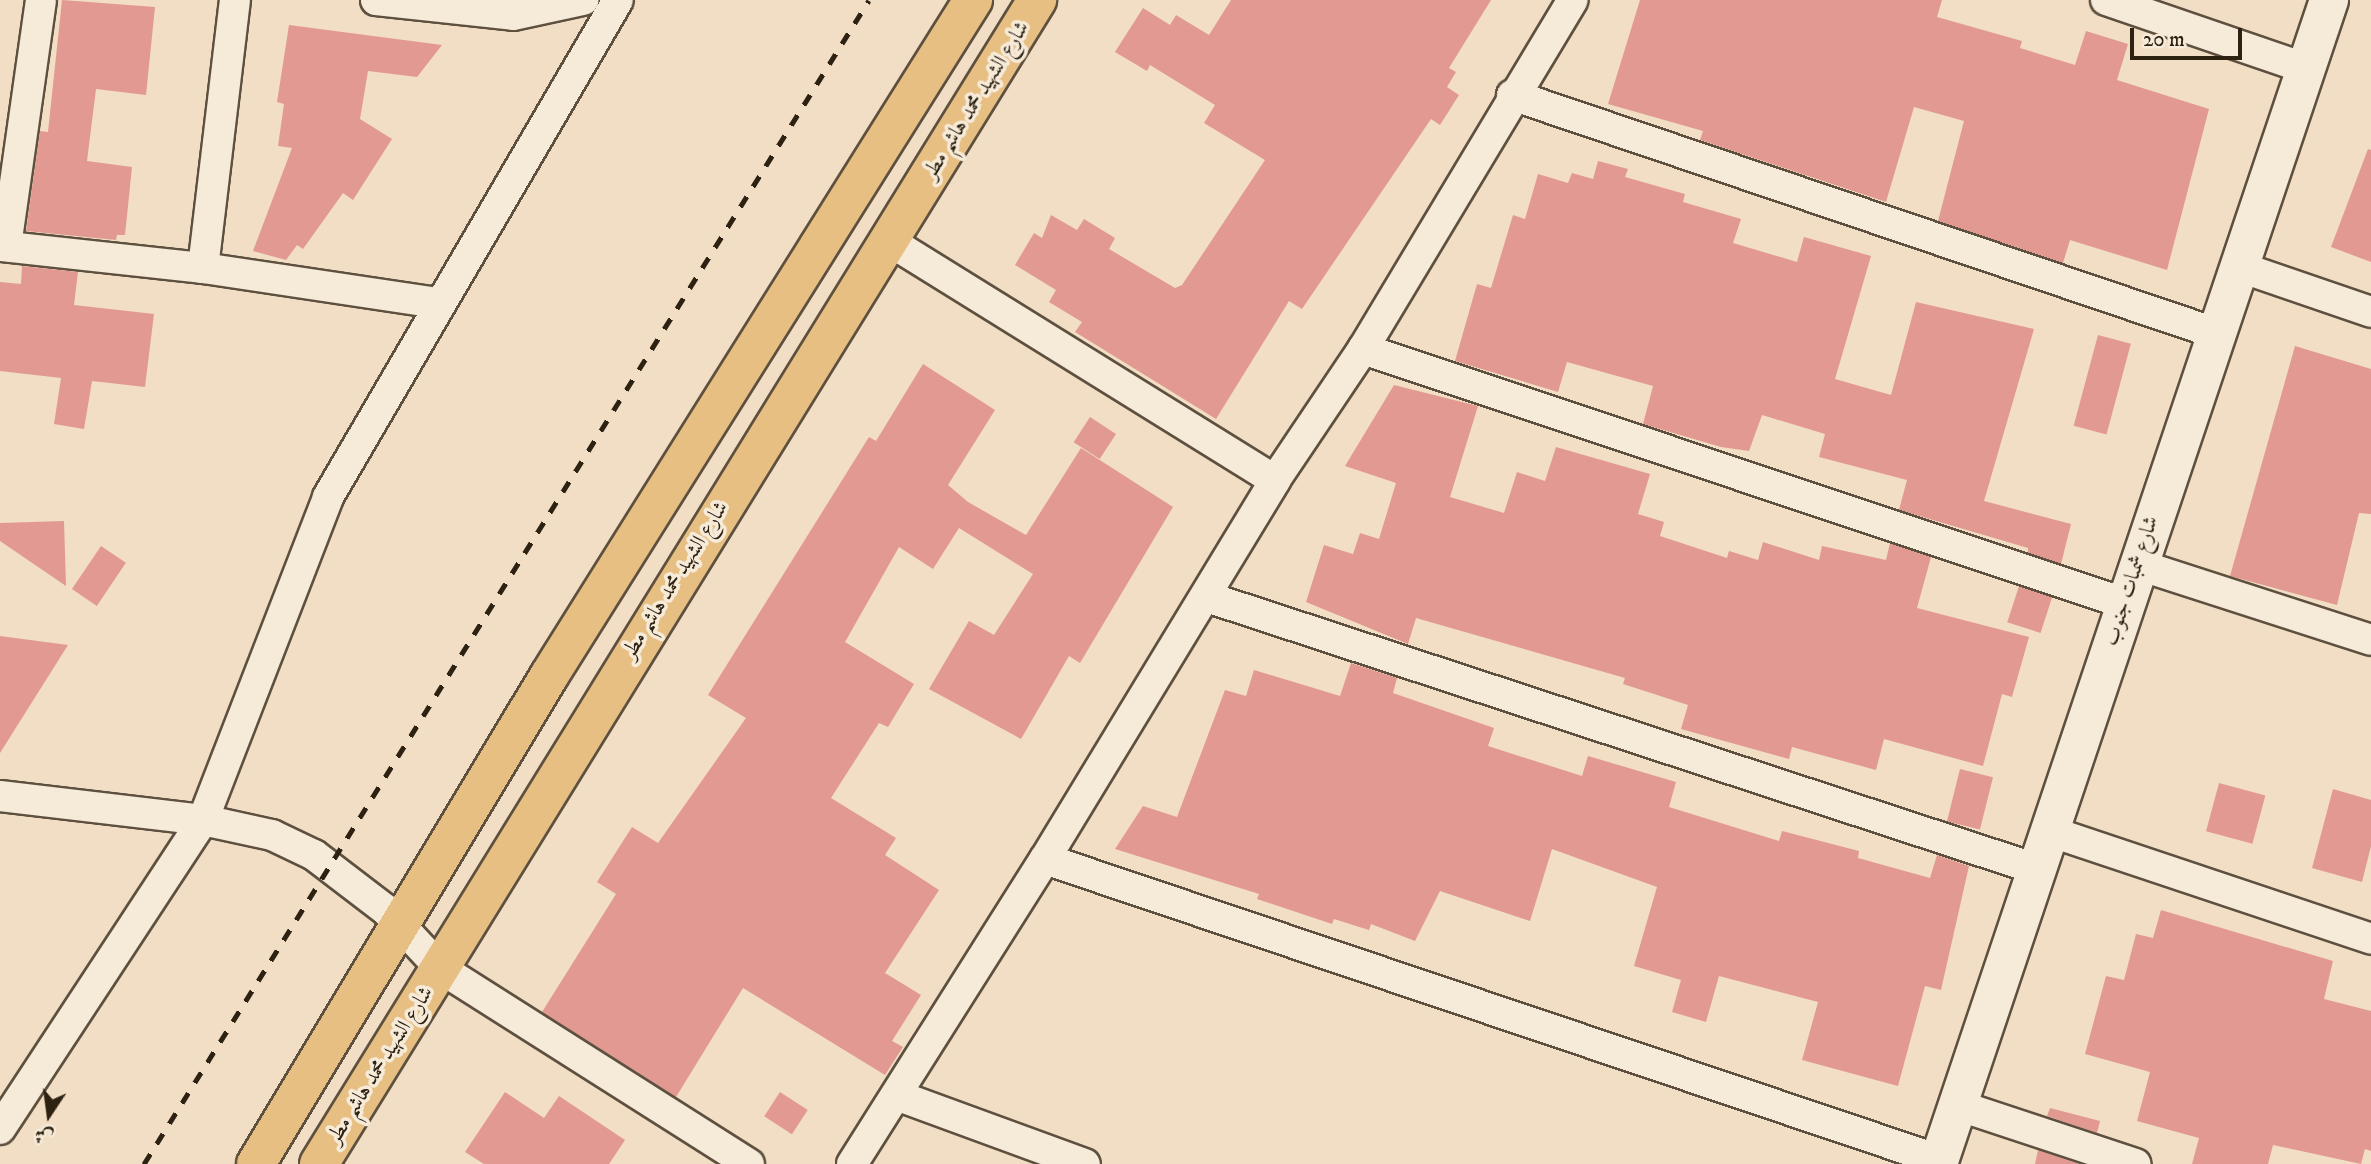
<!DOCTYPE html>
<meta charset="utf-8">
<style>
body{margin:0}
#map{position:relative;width:2371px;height:1164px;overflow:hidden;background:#f1dec5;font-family:"IM FELL DW Pica",Amiri,serif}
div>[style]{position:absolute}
.building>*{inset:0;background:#e29991;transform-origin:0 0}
.roads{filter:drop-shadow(2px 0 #5e503f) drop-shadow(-2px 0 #5e503f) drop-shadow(0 2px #5e503f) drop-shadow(0 -2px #5e503f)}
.street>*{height:30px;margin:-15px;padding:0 15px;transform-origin:15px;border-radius:15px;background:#f6ead9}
.secondary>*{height:38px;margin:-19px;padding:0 19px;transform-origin:19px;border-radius:19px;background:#f6ead9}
.primary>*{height:38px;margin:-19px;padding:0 19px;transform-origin:19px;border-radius:19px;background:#e8bf82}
.rail>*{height:5px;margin-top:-2.5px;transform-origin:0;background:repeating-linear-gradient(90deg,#2d2112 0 12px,transparent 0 24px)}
span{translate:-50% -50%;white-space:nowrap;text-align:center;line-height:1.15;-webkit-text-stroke:7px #f6ead9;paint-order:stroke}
.street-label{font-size:21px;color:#2d2112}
.north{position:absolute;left:14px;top:1080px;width:70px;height:70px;-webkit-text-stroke:5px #f6ead9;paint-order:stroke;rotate:193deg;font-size:19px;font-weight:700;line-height:28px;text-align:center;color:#2d2112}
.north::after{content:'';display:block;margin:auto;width:24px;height:32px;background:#2d2112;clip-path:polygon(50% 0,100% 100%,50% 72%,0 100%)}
.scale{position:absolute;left:2130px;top:28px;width:112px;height:32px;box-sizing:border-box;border:4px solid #2d2112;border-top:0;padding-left:9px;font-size:21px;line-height:24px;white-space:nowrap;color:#2d2112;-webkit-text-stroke:5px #f6ead9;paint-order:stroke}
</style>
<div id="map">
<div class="building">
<div style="clip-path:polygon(62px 0,155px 7px,146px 95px,96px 89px,87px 161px,132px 167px,125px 235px,117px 235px,116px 240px,26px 231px,40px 131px,48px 132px)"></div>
<div style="clip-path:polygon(1231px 0,1491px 0,1449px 68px,1456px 72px,1447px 87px,1459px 95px,1440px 125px,1431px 119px,1302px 309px,1289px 301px,1216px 419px,1075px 332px,1082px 322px,1049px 302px,1056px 290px,1015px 265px,1034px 233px,1042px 238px,1051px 215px,1077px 230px,1084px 219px,1115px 238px,1109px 249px,1175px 288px,1182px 285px,1265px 160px,1204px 123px,1215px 105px,1150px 65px,1147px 71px,1115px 52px,1143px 8px,1170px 25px,1176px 15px,1209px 35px)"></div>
<div style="clip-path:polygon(1640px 0,1942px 0,1937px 17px,2022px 41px,2020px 48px,2075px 65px,2086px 31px,2128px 44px,2117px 80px,2209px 109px,2167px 270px,2070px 240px,2063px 263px,1938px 221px,1964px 121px,1914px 107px,1886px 202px,1700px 140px,1703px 131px,1608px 104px)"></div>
<div style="clip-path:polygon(289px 25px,442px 45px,417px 77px,368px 71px,360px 119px,392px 139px,353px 200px,343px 193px,303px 249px,297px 245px,286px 260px,253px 251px,292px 148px,278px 146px,284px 104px,277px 102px)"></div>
<div style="clip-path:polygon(2368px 149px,2371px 150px,2371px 262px,2331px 247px)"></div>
<div style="clip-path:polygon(1598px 161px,1628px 169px,1625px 177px,1685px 194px,1683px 202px,1741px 219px,1733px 243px,1797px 262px,1804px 237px,1871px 256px,1835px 379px,1891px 395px,1916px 302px,2034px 329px,1984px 501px,2071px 524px,2061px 564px,2028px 553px,2028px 548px,1899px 510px,1907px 480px,1819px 457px,1825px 434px,1762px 415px,1749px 451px,1721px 447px,1643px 424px,1653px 386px,1567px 362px,1558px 392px,1455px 361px,1477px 284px,1491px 288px,1513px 215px,1525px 219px,1538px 174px,1568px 183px,1572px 173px,1593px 179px)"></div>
<div style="clip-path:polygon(22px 266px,78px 272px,74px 305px,154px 314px,145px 387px,92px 381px,84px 429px,54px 424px,61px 378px,0 371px,0 282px,21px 284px)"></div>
<div style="left:2098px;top:335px;width:34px;height:94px;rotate:15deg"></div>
<div style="clip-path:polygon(2295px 346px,2371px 369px,2371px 514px,2359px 513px,2337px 605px,2230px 576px)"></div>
<div style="clip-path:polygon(923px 364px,995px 410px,948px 485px,968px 502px,1026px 535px,1081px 448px,1173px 507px,1080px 663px,1069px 656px,1021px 739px,929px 689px,969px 621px,994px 635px,1033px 574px,959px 528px,933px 569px,899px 547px,845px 642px,914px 684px,888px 727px,879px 723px,831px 798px,896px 838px,885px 855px,939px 890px,885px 973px,921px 995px,892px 1041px,903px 1047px,885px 1075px,743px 988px,676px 1097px,542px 1012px,616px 894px,597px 882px,632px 827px,658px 843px,746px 718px,708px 695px,869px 437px,876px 441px)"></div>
<div style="clip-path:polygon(1394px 385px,1478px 406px,1450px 497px,1504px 513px,1517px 472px,1545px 481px,1556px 447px,1650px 474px,1638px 514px,1664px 522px,1660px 536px,1727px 558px,1729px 551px,1758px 560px,1763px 542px,1819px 560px,1822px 546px,1886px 560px,1890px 543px,1931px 557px,1917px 608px,2029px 637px,2012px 697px,2002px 694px,1983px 766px,1884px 739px,1876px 770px,1792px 747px,1789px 759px,1681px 729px,1688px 705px,1623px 684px,1625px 678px,1416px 618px,1408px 644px,1306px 602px,1324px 545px,1353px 554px,1360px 533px,1379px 539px,1396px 483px,1345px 466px)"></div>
<div style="left:1090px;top:417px;width:31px;height:30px;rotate:33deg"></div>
<div style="clip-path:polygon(64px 521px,66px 586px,0 541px,0 523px)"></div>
<div style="left:101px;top:546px;width:30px;height:52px;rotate:34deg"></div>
<div style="left:2019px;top:586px;width:35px;height:38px;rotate:18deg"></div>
<div style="clip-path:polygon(0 636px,68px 645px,0 753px)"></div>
<div style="clip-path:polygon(1351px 663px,1397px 678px,1393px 693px,1494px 728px,1488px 746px,1582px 776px,1588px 756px,1676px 782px,1669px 807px,1779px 841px,1782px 831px,1859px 851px,1858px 858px,1930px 878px,1937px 855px,1969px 866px,1941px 990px,1925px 986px,1898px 1086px,1802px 1060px,1818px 1002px,1719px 976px,1706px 1022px,1672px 1012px,1681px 980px,1634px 966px,1657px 887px,1552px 849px,1530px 921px,1440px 891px,1415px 941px,1371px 924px,1369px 930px,1334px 919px,1332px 924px,1257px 899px,1259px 894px,1115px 849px,1143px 806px,1177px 817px,1225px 690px,1246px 696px,1254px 670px,1340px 696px)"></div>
<div style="left:1960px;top:769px;width:34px;height:54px;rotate:14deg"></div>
<div style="left:2219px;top:783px;width:48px;height:50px;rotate:15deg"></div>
<div style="clip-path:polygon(2333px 789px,2371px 800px,2371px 846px,2362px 882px,2312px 868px)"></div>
<div style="clip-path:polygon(2161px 910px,2333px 961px,2324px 999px,2371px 1011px,2371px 1151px,2365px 1149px,2361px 1164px,2273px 1145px,2268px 1164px,2192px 1164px,2199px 1138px,2137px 1121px,2150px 1072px,2085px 1054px,2106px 976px,2124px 980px,2136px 934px,2153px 938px)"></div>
<div style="clip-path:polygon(505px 1092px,544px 1118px,559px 1096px,625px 1140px,609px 1164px,484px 1164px,465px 1152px)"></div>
<div style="left:780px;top:1092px;width:33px;height:29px;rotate:33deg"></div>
<div style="clip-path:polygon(2050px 1108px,2100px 1121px,2097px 1133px,2047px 1116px)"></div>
<div style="clip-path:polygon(2038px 1150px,2079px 1164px,2035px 1164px)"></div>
</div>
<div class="roads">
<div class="street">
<div style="left:376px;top:0;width:138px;rotate:6.2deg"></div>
<div style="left:513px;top:15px;width:72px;rotate:-12.1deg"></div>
<div style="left:2106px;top:0;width:210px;rotate:18.9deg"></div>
<div style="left:1512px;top:95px;width:742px;rotate:18.7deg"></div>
<div style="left:889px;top:241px;width:454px;rotate:31.8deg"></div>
<div style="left:0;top:246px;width:204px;rotate:6.2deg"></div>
<div style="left:203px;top:268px;width:238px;rotate:8.5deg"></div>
<div style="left:6px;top:246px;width:248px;rotate:-81.9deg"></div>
<div style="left:2237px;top:266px;width:142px;rotate:18.9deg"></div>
<div style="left:203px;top:268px;width:270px;rotate:-83.2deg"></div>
<div style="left:1363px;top:349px;width:802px;rotate:18.46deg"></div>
<div style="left:2136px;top:564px;width:247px;rotate:17.9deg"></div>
<div style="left:1207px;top:597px;width:872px;rotate:18.16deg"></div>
<div style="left:0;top:796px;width:204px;rotate:6.7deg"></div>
<div style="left:203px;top:820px;width:71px;rotate:12.3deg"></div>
<div style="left:272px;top:835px;width:47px;rotate:25.5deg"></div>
<div style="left:314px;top:855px;width:91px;rotate:37.4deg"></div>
<div style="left:386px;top:910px;width:79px;rotate:47deg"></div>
<div style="left:440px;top:968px;width:366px;rotate:32.4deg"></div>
<div style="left:2049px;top:831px;width:340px;rotate:18.5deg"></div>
<div style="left:1045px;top:859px;width:943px;rotate:18.61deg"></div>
<div style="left:896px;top:1095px;width:201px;rotate:20.1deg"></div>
<div style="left:1957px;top:1105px;width:188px;rotate:18.3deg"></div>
<div style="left:0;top:1129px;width:370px;rotate:-56.7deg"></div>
<div style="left:203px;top:820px;width:346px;rotate:-68.8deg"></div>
<div style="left:328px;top:497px;width:575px;rotate:-59.74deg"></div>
<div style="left:852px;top:1164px;width:361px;rotate:-57.7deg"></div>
<div style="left:1045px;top:859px;width:443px;rotate:-58.7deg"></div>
<div style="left:1275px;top:480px;width:158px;rotate:-56.1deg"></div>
<div style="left:1363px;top:349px;width:407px;rotate:-59deg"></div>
</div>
<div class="secondary">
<div style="left:1938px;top:1164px;width:1228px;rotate:-71.43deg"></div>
</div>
<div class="primary">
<div style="left:256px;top:1164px;width:569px;rotate:-59.02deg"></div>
<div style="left:549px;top:676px;width:798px;rotate:-57.9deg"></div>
<div style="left:319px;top:1164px;width:1368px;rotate:-58.33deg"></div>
</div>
</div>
<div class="rail">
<div style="left:144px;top:1164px;width:1371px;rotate:-58.08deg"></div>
</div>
<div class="street-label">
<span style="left:976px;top:100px;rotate:-58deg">شارع الشهيد محمد هاشم مطر</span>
<span style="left:675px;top:580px;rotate:-58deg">شارع الشهيد محمد هاشم مطر</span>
<span style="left:2131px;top:581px;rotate:-72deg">شارع شمبات جنوب</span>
<span style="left:380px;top:1065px;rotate:-58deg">شارع الشهيد محمد هاشم مطر</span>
</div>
<div class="north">ش</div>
<div class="scale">20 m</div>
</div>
